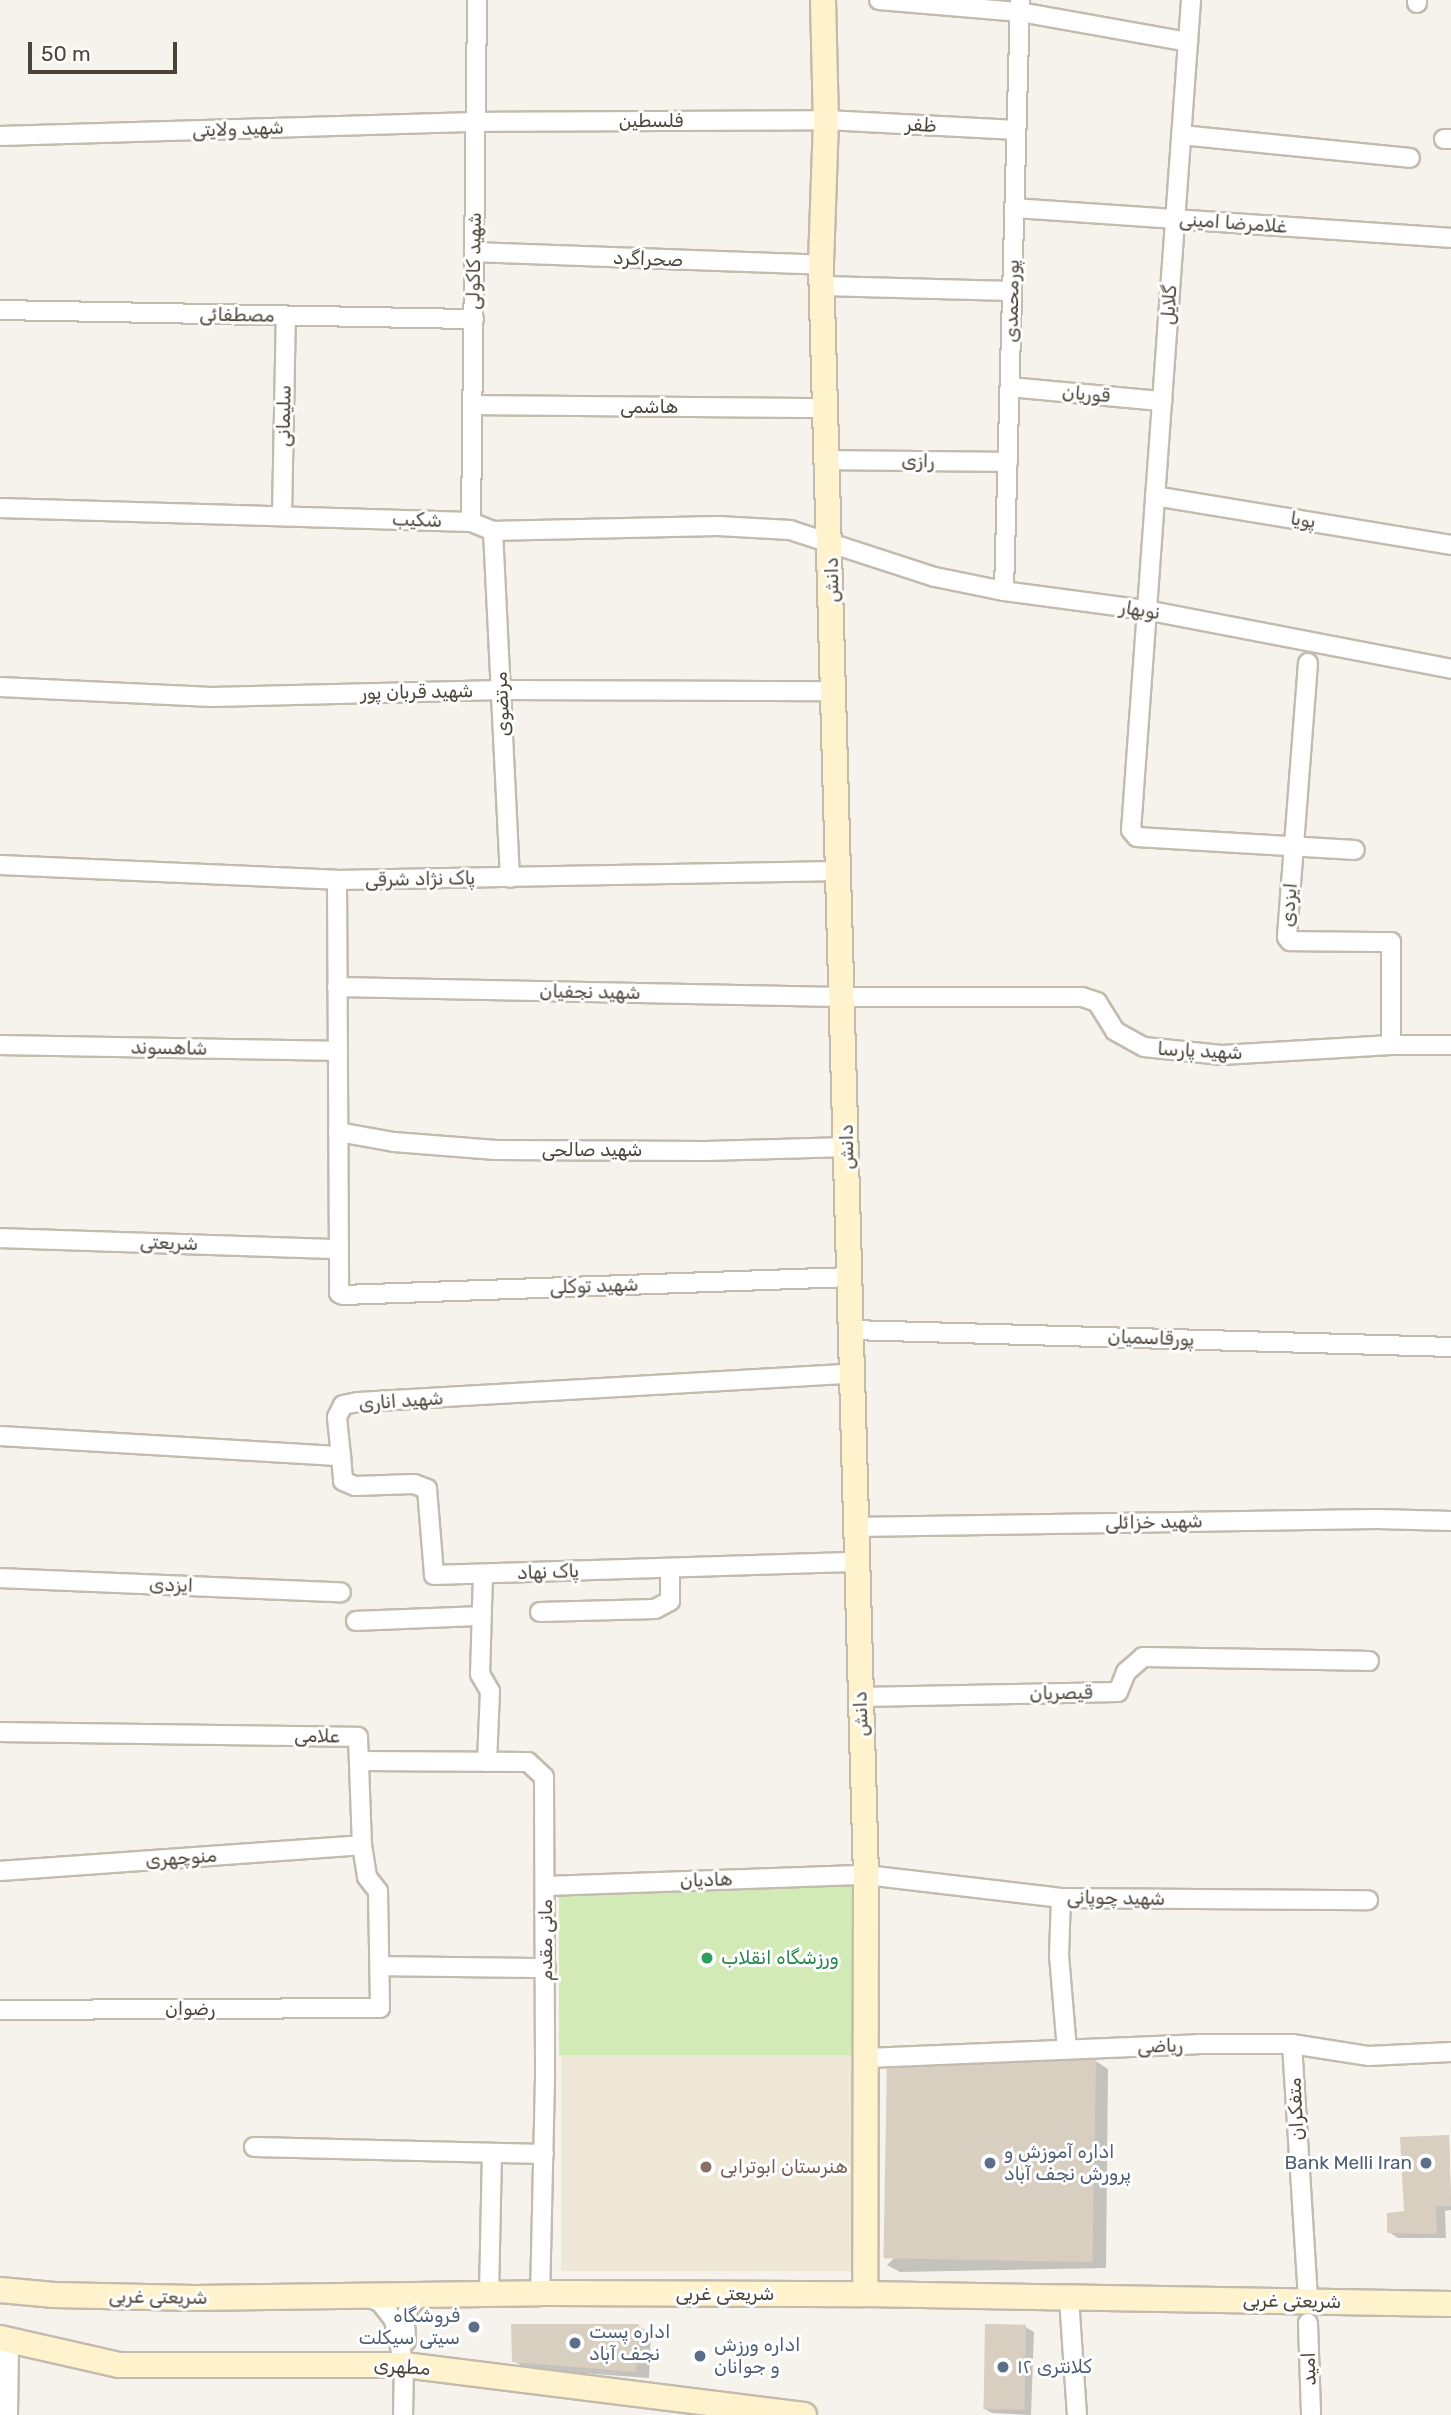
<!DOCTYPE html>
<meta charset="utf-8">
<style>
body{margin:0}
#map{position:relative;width:1451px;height:2415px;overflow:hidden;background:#f6f3ec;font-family:Rubik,Vazirmatn,sans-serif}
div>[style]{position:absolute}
.education>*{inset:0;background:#efe8d6;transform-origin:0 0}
.green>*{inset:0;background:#d2eab5;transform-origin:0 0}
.shadow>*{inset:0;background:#0003}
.building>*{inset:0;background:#d8cfc1;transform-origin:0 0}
.roads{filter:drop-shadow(2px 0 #c2bbae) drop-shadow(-2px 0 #c2bbae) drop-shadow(0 2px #c2bbae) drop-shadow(0 -2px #c2bbae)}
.street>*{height:18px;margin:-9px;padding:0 9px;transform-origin:9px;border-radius:9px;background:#fff}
.secondary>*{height:24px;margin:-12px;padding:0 12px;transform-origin:12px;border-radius:12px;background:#fff3cd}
.dots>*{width:19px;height:19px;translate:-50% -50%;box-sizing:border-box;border:4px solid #fff;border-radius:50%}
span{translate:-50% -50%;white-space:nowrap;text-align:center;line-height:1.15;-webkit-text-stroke:6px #fff;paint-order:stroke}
.street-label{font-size:19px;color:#4b4439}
.leisure-label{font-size:19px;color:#27864d}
.left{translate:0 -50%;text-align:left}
.service-label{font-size:19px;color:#4e5e75}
.right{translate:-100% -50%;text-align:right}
.education-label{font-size:19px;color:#785e54}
.scale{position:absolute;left:28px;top:42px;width:149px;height:32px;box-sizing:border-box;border:4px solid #4b4439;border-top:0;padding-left:9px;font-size:21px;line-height:24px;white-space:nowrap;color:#4b4439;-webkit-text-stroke:5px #fff;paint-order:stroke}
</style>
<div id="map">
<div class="education">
<div style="left:854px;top:2055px;width:216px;height:293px;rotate:90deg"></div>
</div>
<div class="green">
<div style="left:853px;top:1884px;width:171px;height:294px;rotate:90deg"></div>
</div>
<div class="shadow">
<div style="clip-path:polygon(1096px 2061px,1108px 2069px,1106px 2268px,900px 2272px,887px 2265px)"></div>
<div style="clip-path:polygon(1449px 2136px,1451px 2210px,1445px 2211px,1446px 2238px,1398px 2238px,1389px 2232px,1405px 2212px)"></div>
<div style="clip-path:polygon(638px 2326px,651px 2333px,649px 2378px,527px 2369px,514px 2361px)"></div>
<div style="clip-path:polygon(1025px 2327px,1034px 2332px,1031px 2415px,992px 2413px,983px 2408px)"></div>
</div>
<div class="building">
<div style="left:1096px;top:2060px;width:202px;height:209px;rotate:91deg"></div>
<div style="clip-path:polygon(1449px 2135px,1451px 2206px,1436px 2206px,1437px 2234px,1387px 2233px,1387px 2213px,1404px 2211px,1400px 2137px)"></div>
<div style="clip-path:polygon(511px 2324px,639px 2324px,636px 2372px,512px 2362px)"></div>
<div style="left:985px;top:2324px;width:41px;height:85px;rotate:1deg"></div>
</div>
<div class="roads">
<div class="street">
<div style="left:879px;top:0;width:142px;rotate:4.9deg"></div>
<div style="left:1020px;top:12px;width:171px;rotate:10.1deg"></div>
<div style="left:1191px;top:0;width:832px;rotate:94.13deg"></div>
<div style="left:1131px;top:830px;width:9px;rotate:49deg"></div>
<div style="left:1137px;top:837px;width:218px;rotate:3.4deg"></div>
<div style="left:1417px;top:3px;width:3px;rotate:-90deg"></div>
<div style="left:1181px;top:135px;width:230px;rotate:5.7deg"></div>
<div style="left:0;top:136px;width:476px;rotate:-1.7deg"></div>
<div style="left:476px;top:122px;width:350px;rotate:-0.3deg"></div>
<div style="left:826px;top:120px;width:190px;rotate:3deg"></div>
<div style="left:1444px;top:139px;width:7px"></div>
<div style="left:1014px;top:208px;width:438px;rotate:3.9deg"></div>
<div style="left:474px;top:252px;width:347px;rotate:2.1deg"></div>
<div style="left:822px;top:286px;width:190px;rotate:1.5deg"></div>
<div style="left:0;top:310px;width:474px;rotate:1.1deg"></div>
<div style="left:1010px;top:387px;width:153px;rotate:5.3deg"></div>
<div style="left:473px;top:405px;width:353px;rotate:0.5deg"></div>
<div style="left:828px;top:460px;width:180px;rotate:0.6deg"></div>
<div style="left:1155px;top:496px;width:300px;rotate:9.4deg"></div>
<div style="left:0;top:508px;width:471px;rotate:1.7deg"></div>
<div style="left:471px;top:522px;width:24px;rotate:22deg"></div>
<div style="left:493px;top:531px;width:225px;rotate:-1.3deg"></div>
<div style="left:718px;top:526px;width:72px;rotate:3.2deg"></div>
<div style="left:790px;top:530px;width:152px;rotate:18deg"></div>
<div style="left:935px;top:577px;width:70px;rotate:11.5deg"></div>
<div style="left:1004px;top:591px;width:143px;rotate:7.6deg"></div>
<div style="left:1146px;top:610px;width:311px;rotate:10.9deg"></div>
<div style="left:282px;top:516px;width:200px;rotate:-88.9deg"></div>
<div style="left:471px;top:522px;width:522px;rotate:-89.34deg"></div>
<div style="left:493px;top:531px;width:347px;rotate:87.2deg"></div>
<div style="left:1004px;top:591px;width:591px;rotate:-88.45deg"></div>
<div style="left:1308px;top:663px;width:275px;rotate:94.4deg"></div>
<div style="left:1287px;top:937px;width:5px;rotate:53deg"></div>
<div style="left:1290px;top:941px;width:101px;rotate:0.6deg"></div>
<div style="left:1391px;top:942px;width:103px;rotate:90deg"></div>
<div style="left:0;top:687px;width:212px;rotate:2.7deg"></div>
<div style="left:212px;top:697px;width:290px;rotate:-1.4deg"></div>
<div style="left:502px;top:690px;width:333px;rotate:0.2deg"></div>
<div style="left:0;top:865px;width:337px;rotate:2.5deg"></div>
<div style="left:337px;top:880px;width:503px;rotate:-1.03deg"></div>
<div style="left:337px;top:880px;width:413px;rotate:89.7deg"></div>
<div style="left:339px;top:1293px;width:4px;rotate:27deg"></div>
<div style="left:343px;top:1295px;width:507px;rotate:-2.03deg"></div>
<div style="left:337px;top:987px;width:506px;rotate:1.13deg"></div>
<div style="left:843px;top:997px;width:239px"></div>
<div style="left:1082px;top:997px;width:16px;rotate:18deg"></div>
<div style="left:1097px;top:1002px;width:34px;rotate:58deg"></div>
<div style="left:1115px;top:1031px;width:33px;rotate:29deg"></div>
<div style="left:1144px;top:1047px;width:78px;rotate:5.9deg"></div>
<div style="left:1222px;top:1055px;width:169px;rotate:-3.4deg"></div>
<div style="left:1391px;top:1045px;width:60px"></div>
<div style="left:0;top:1045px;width:338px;rotate:1deg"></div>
<div style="left:338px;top:1132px;width:57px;rotate:10.1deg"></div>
<div style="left:394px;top:1142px;width:102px;rotate:4.5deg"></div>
<div style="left:496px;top:1150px;width:210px;rotate:0.3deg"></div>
<div style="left:706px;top:1151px;width:141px;rotate:-1.6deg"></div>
<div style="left:0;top:1238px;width:339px;rotate:1.9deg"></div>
<div style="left:851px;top:1330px;width:600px;rotate:1.62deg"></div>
<div style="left:0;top:1436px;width:342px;rotate:3.4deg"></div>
<div style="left:341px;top:1456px;width:39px;rotate:-96deg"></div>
<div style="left:337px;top:1417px;width:13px;rotate:-63deg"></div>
<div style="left:343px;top:1405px;width:16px;rotate:-11deg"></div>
<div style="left:359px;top:1402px;width:494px;rotate:-3.3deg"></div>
<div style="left:341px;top:1456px;width:25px;rotate:85deg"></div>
<div style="left:343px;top:1481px;width:13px;rotate:23deg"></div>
<div style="left:355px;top:1486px;width:59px;rotate:-1.9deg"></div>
<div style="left:414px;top:1484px;width:14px;rotate:21deg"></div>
<div style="left:427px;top:1489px;width:86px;rotate:85.3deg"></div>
<div style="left:434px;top:1575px;width:423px;rotate:-1.8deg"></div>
<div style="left:856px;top:1527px;width:522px;rotate:-0.88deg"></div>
<div style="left:1378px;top:1519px;width:73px;rotate:1.6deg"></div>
<div style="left:483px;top:1574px;width:100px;rotate:91.7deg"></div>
<div style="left:480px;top:1674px;width:20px;rotate:60deg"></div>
<div style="left:490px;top:1691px;width:71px;rotate:92.4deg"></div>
<div style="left:0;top:1578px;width:341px;rotate:2.4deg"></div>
<div style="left:540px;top:1612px;width:115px;rotate:-1.5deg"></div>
<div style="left:655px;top:1609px;width:17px;rotate:-28deg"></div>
<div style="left:670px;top:1601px;width:33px;rotate:-90deg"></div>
<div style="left:356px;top:1621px;width:125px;rotate:-2.3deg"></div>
<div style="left:861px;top:1697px;width:257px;rotate:-1.1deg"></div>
<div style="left:1118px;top:1692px;width:22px;rotate:-68deg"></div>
<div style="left:1126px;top:1672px;width:23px;rotate:-41deg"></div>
<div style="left:1143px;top:1657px;width:226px;rotate:1deg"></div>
<div style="left:0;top:1732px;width:358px;rotate:0.8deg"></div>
<div style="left:358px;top:1737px;width:108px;rotate:87.9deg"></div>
<div style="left:362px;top:1845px;width:32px;rotate:81deg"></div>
<div style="left:367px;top:1877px;width:18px;rotate:52deg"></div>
<div style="left:378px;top:1891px;width:117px;rotate:89deg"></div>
<div style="left:380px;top:2008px;width:380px;rotate:179.7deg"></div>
<div style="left:360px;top:1761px;width:168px;rotate:0.3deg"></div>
<div style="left:528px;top:1762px;width:22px;rotate:43deg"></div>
<div style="left:544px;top:1777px;width:301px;rotate:89.8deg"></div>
<div style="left:545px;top:2078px;width:215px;rotate:91.3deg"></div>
<div style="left:0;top:1871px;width:363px;rotate:-4.1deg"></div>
<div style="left:546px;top:1886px;width:320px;rotate:-2deg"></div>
<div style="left:866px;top:1875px;width:196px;rotate:6.7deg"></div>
<div style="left:1061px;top:1898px;width:307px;rotate:0.4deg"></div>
<div style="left:1061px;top:1898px;width:57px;rotate:92deg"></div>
<div style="left:1059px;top:1955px;width:95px;rotate:85.2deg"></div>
<div style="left:380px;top:1966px;width:166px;rotate:0.7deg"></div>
<div style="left:1292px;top:2044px;width:257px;rotate:86.4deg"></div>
<div style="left:867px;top:2058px;width:331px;rotate:-2.4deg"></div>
<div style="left:1198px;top:2044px;width:94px"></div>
<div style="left:1292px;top:2044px;width:78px;rotate:8.9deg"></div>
<div style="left:1369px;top:2056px;width:82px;rotate:-2.8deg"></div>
<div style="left:254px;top:2147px;width:290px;rotate:1.4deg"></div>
<div style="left:489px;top:2295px;width:142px;rotate:-88.8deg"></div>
<div style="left:367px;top:2297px;width:14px;rotate:21deg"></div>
<div style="left:380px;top:2302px;width:23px;rotate:52deg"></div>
<div style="left:394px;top:2320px;width:46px;rotate:77.5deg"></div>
<div style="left:404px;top:2365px;width:50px;rotate:91.1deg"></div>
<div style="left:1069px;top:2298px;width:117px;rotate:86.1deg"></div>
<div style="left:1308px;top:2323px;width:92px;rotate:88.1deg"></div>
<div style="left:406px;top:2341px;width:18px;rotate:-93deg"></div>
<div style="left:405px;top:2323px;width:16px;rotate:-76deg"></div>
<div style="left:409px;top:2307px;width:18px;rotate:-45deg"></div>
<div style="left:8px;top:2415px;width:75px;rotate:-89.2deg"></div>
</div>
<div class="secondary">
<div style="left:823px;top:0;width:120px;rotate:88.6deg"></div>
<div style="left:826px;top:120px;width:145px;rotate:92deg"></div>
<div style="left:821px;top:265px;width:1611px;rotate:88.4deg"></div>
<div style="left:866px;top:1875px;width:419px;rotate:90.1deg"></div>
<div style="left:0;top:2290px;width:54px;rotate:5.3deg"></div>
<div style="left:54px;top:2295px;width:141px;rotate:1.2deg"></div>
<div style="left:195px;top:2298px;width:345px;rotate:-0.8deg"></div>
<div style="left:540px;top:2293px;width:325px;rotate:0.2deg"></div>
<div style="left:865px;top:2294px;width:586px;rotate:0.98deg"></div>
<div style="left:0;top:2338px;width:122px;rotate:12.8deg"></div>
<div style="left:119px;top:2365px;width:285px"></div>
<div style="left:404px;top:2365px;width:403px;rotate:7.1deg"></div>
</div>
</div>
<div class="dots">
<div style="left:707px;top:1958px;background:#2e9e5b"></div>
<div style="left:990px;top:2163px;background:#5c6f8a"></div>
<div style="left:1426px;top:2163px;background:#5c6f8a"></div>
<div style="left:706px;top:2167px;background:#8d6e63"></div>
<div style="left:474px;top:2327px;background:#5c6f8a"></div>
<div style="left:575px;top:2343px;background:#5c6f8a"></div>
<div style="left:700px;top:2356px;background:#5c6f8a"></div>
<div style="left:1003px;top:2367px;background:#5c6f8a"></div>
</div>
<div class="street-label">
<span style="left:651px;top:121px">فلسطین</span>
<span style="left:921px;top:125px;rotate:3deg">ظفر</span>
<span style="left:238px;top:129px;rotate:-2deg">شهید ولایتی</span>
<span style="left:1233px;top:223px;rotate:4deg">غلامرضا امینی</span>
<span style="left:648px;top:259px;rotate:2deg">صحراگرد</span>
<span style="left:474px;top:261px;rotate:-89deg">شهید کاکولی</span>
<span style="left:1012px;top:301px;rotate:-89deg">پورمحمدی</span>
<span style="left:1169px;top:305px;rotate:-86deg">گلایل</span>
<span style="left:237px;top:315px;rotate:1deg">مصطفائی</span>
<span style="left:1086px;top:394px;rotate:5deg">قوریان</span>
<span style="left:649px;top:407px">هاشمی</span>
<span style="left:284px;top:416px;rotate:-89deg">سلیمانی</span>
<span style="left:918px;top:461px;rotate:1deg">رازی</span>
<span style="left:417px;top:520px;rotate:2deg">شکیب</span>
<span style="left:1303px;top:520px;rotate:9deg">پویا</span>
<span style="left:832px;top:580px;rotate:-91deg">دانش</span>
<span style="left:1140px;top:610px;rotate:9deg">نوبهار</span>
<span style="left:417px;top:692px;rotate:-1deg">شهید قربان پور</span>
<span style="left:502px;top:704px;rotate:-93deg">مرتضوی</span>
<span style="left:420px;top:879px;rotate:-1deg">پاک نژاد شرقی</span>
<span style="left:1289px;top:905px;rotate:-85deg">ایزدی</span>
<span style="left:590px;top:992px;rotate:1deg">شهید نجفیان</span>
<span style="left:169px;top:1048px;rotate:1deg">شاهسوند</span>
<span style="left:1200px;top:1051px;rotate:3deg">شهید پارسا</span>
<span style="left:847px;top:1147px;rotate:-91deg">دانش</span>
<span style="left:592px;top:1150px">شهید صالحی</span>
<span style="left:169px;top:1243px;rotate:2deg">شریعتی</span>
<span style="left:594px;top:1286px;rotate:-2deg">شهید توکلی</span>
<span style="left:1151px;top:1338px;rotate:2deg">پورقاسمیان</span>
<span style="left:401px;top:1401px;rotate:-4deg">شهید اناری</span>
<span style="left:1154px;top:1522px;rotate:-1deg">شهید خزائلی</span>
<span style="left:548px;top:1572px;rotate:-2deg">پاک نهاد</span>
<span style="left:171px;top:1585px;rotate:2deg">ایزدی</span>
<span style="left:1061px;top:1693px;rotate:-1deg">قیصریان</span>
<span style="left:861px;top:1714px;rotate:-92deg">دانش</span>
<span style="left:317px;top:1736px;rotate:1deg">علامی</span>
<span style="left:181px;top:1858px;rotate:-4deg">منوچهری</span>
<span style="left:706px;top:1880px;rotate:-2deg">هادیان</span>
<span style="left:1116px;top:1898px;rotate:1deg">شهید چوپانی</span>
<span style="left:546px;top:1940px;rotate:-90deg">مانی مقدم</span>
<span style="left:190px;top:2009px">رضوان</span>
<span style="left:1160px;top:2046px;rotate:-2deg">ریاضی</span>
<span style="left:1296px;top:2109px;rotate:-93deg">متفکران</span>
<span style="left:725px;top:2294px">شریعتی غربی</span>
<span style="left:158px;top:2297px;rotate:1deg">شریعتی غربی</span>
<span style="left:1292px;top:2301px;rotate:1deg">شریعتی غربی</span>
<span style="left:402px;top:2367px;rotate:4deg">مطهری</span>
<span style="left:1309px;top:2369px;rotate:-92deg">امید</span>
</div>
<div class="leisure-label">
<span class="left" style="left:721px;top:1958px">ورزشگاه انقلاب</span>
</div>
<div class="service-label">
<span class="left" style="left:1004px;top:2163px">اداره آموزش و<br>پرورش نجف آباد</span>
<span class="right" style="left:1412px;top:2163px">Bank Melli Iran</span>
<span class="right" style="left:460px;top:2327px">فروشگاه<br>سيتی سیکلت</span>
<span class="left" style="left:589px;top:2343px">اداره پست<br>نجف آباد</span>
<span class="left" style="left:714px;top:2356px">اداره ورزش<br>و جوانان</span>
<span class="left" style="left:1017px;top:2367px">کلانتری ۱۲</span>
</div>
<div class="education-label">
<span class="left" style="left:720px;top:2167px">هنرستان ابوترابی</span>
</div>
<div class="scale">50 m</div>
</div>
